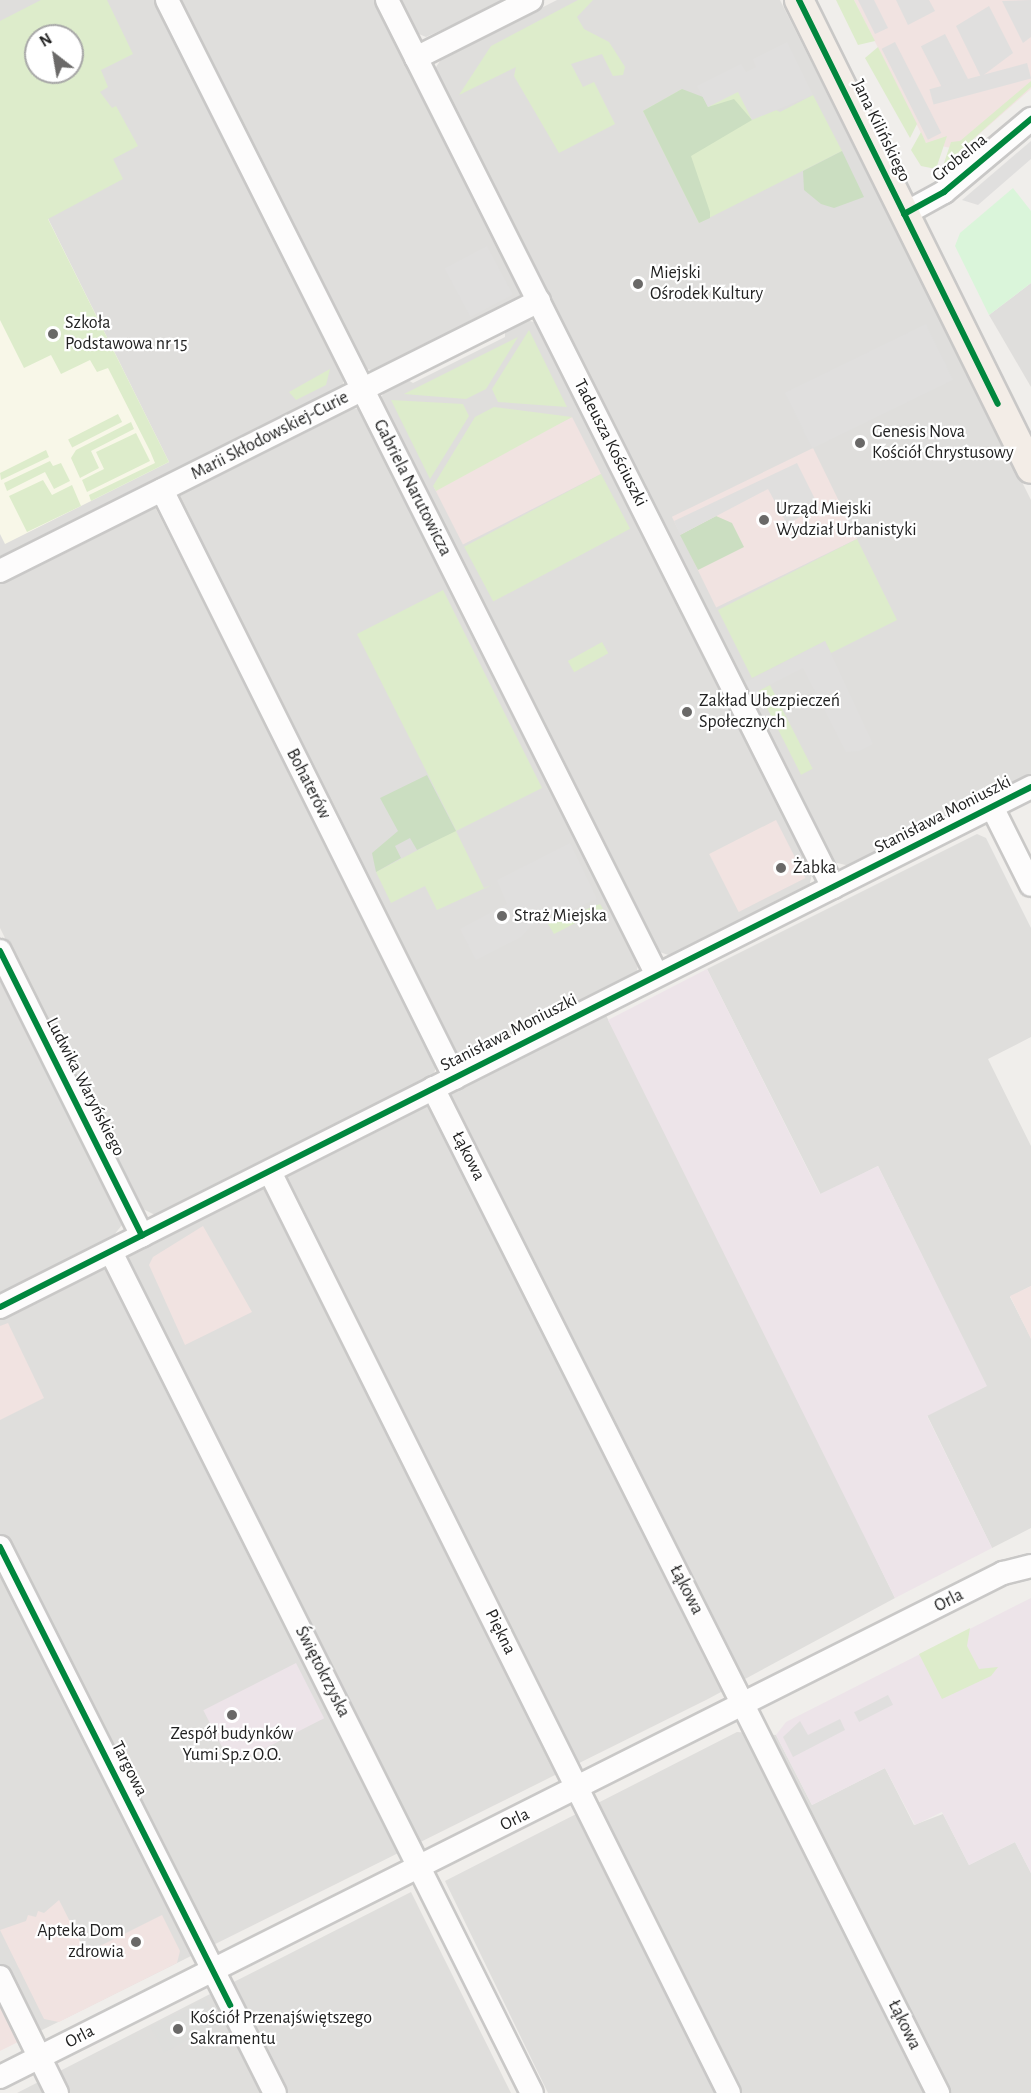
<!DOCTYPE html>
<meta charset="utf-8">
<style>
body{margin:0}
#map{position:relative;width:1031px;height:2093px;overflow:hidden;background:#f0eeeb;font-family:"Alegreya Sans",sans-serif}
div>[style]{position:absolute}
.residential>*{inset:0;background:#dfdedc}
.commercial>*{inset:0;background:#f1e3e1;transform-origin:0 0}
.industrial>*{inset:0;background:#ede4e9;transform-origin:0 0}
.education>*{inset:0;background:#f8f7e8}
.religious>*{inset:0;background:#dededc;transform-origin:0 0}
.grass>*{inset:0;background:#ddeccb;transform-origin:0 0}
.forest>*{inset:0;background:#cbdec1}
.park>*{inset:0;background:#daf5da}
.parking>*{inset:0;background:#e0dfde;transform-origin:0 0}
.roads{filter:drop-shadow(2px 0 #c9c8c7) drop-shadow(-2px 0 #c9c8c7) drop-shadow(0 2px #c9c8c7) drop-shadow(0 -2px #c9c8c7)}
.minor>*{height:22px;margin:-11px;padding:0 11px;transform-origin:11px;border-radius:11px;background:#fdfcfc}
.major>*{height:28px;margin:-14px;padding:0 14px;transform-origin:14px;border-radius:14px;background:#f3ede7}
.cycleway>*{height:6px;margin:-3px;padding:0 3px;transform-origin:3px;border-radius:3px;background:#00873e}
.dots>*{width:16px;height:16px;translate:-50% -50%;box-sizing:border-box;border:3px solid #fff;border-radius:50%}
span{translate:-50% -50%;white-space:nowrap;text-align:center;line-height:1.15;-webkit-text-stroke:4.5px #fff;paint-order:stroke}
.street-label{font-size:18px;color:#222}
.poi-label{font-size:18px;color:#222}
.left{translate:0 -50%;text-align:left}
.right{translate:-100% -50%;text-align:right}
.north{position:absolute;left:24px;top:24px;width:60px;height:60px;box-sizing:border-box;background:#fff;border:2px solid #a7a7a7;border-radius:50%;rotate:329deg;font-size:16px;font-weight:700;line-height:24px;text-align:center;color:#222}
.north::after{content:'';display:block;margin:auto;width:21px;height:27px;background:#6a6968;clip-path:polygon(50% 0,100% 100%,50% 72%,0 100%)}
</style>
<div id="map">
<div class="residential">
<div style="clip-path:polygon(evenodd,0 0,157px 0,345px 376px,342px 387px,0 559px,0 0,36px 36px,72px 36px,72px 72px,36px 72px,36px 36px)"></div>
<div style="clip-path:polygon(179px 0,376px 0,521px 292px,519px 299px,375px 371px,367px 369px)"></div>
<div style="clip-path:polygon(398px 0,508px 0,426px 37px,414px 32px)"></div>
<div style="clip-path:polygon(557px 0,780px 0,1031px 500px,1031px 775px,850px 866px,833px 862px,434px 70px,442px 58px)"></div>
<div style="clip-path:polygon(1031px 283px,1031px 387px,989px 315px)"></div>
<div style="clip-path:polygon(526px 320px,538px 323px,813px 870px,809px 887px,671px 956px,657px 951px,380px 400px,385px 390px,406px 379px,413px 383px,505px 337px,505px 330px)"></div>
<div style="clip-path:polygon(349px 408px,361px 409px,639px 962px,636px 974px,469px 1058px,457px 1057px,177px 497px)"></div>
<div style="clip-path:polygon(155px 507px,436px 1067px,433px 1077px,155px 1215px,139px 1207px,0 928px,0 582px)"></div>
<div style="clip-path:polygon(977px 834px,986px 838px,1031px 928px,1031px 1037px,988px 1059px,1031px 1146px,1031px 1286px,1010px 1297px,1031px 1338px,1031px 1528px,992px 1548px,927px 1415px,986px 1386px,878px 1166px,821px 1195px,707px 969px)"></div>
<div style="clip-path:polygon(0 977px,122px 1225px,110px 1240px,0 1295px)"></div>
<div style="clip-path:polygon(600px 1004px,688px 1171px,895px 1598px,708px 1699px,30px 2036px,0 1977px,0 1307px)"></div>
<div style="clip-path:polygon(737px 1732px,776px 1735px,812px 1805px,885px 1768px,914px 1825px,943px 1814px,969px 1865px,1015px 1842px,1031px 1873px,1031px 2093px,548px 2093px,445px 1881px)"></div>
<div style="clip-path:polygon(411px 1892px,511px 2093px,17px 2093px,212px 1993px)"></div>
</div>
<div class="commercial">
<div style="clip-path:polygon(854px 0,1031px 0,1031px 89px,961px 150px,926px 143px)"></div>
<div style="left:572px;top:417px;width:64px;height:155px;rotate:63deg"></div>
<div style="left:813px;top:448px;width:101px;height:157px;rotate:64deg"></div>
<div style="left:776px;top:820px;width:65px;height:75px;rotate:63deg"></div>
<div style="clip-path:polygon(203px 1226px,252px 1312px,185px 1345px,149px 1265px,153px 1257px)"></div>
<div style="clip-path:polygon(1031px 1286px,1031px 1339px,1010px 1296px)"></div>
<div style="clip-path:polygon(8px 1323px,44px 1398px,0 1420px,0 1326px)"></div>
<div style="clip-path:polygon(59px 1900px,86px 1953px,162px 1915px,180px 1951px,177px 1963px,59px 2022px,44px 2019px,0 1930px,26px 1921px,28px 1915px,36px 1917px,38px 1911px,44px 1913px)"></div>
<div style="clip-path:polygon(0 1977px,30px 2036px,0 2051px)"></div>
</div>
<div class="industrial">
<div style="clip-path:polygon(707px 969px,820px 1194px,878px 1166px,987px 1386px,927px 1416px,992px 1548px,895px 1598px,608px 1020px)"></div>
<div style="clip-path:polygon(1031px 1598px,1031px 1873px,1015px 1842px,969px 1865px,942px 1812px,915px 1825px,885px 1768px,812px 1805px,776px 1735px,786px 1722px)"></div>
<div style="left:296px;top:1663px;width:62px;height:104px;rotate:63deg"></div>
</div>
<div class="education">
<div style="clip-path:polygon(0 122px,169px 462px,5px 544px,0 534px)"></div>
</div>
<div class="religious">
<div style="left:205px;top:1999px;width:29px;height:61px;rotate:63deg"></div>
</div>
<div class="grass">
<div style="clip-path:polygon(evenodd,41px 0,107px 0,133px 54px,101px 70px,108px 87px,100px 92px,112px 108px,116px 106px,138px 146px,113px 159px,123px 179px,48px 219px,169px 462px,91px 501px,89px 495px,155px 463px,150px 451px,108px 368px,97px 372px,90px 360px,61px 374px,51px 355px,24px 368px,0 320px,0 21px,41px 0,36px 36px,72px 36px,72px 72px,36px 72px,36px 36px)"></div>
<div style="clip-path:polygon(578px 0,593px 0,577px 17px,584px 29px,609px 42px,625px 67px,623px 75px,613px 76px,602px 54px,571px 64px,583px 87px,594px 82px,615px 124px,559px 153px,514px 76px,516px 67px,459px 95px,491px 46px)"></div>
<div style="clip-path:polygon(836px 0,854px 0,875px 41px,858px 45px)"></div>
<div style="clip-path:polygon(878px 47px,917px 124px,910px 138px,865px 58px)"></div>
<div style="clip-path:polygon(1031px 81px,1031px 87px,943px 166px,951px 142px,960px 141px)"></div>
<div style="clip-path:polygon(682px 89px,693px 114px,738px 91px,780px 112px,813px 95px,842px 151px,699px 223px,643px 111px)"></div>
<div style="clip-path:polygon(921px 132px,926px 143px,947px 136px,936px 169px,921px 166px,911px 150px)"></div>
<div style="clip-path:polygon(529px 330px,567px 407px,498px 402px,492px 389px)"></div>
<div style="clip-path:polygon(518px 337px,486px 389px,466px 399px,404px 394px)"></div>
<div style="clip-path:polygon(330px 369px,326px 385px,296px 400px,289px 392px)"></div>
<div style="clip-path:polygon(391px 400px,463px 404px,469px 416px,430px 479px)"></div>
<div style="clip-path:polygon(494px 407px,572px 417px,436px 491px,433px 486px,475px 417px)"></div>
<div style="left:118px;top:414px;width:9px;height:56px;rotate:63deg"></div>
<div style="clip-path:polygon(131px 422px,134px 429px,91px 451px,99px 468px,80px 478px,71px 458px,76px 450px)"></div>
<div style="clip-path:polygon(136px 433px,150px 461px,87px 492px,82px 480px,104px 469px,96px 452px)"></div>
<div style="clip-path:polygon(46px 450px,49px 457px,1px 480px,0 473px)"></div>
<div style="clip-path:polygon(50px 461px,53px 466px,61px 463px,70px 481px,54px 489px,45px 472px,7px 491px,4px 483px)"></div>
<div style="left:601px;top:474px;width:62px;height:155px;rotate:62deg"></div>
<div style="clip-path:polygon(43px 480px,52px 495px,72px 485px,81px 506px,27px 532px,9px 496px)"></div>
<div style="clip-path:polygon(857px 539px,897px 620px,831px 653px,825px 641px,752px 678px,718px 610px)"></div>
<div style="clip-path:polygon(443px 590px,542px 788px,456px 831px,484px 888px,492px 885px,437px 910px,425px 886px,391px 903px,376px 872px,456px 830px,357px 634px)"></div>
<div style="left:602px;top:642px;width:13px;height:39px;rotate:61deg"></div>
<div style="left:770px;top:685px;width:94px;height:13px;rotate:63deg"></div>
<div style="clip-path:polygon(600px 904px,603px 909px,554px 934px,548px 924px)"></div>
<div style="clip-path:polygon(970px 1628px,967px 1646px,979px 1669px,998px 1667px,991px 1676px,942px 1699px,919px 1654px)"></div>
</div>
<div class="forest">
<div style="clip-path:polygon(682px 89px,703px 97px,708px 107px,734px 99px,752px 120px,691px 156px,710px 212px,710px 218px,699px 223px,643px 111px)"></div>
<div style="clip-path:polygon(842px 151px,864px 197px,834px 208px,821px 204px,804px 190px,803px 171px)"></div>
<div style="clip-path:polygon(716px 516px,732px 523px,744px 547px,698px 570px,680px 535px)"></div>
<div style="clip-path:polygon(427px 775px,456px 831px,417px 850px,410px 838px,395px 846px,401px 858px,376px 872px,372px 853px,398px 831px,380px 798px)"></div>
</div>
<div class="park">
<div style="clip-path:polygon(1013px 188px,1031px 211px,1031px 283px,989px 315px,955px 246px,960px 233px)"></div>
</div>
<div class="parking">
<div style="clip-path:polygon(858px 0,874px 0,888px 28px,875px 34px)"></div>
<div style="clip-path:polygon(896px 0,929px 0,935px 11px,908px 25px)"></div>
<div style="clip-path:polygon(1031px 0,1031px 37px,1023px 43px,1002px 1px)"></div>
<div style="clip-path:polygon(989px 6px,1013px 53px,981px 77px,956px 26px)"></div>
<div style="left:945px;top:34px;width:57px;height:27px;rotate:63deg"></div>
<div style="clip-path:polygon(787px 42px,813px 95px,752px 120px,738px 92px,708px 107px,697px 86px,741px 64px,746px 72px,756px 67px,753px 59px)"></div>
<div style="left:895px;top:42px;width:102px;height:15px;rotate:63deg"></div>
<div style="left:1027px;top:63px;width:16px;height:101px;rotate:75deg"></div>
<div style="clip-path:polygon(1031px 141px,1031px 159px,978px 205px,962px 200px)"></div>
<div style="left:487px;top:246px;width:55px;height:48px;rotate:62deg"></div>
<div style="left:926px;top:324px;width:62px;height:157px;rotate:64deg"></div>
<div style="clip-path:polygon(797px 463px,819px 507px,787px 524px,768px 489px,680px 535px,674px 521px)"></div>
<div style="clip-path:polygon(825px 641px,873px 744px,859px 751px,846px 752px,803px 668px,748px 696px,742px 684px)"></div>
<div style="clip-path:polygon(570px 843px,597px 899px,531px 926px,521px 937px,476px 960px,460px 929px,507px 904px,497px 880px)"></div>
<div style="left:888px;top:1695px;width:11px;height:38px;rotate:63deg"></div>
<div style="clip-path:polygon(840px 1719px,845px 1730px,793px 1757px,783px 1737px,800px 1721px,808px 1735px)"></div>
</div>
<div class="roads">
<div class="minor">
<div style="left:167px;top:0;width:1091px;rotate:63.32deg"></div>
<div style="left:387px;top:0;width:993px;rotate:63.31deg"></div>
<div style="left:416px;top:58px;width:129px;rotate:-26.8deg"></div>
<div style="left:904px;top:214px;width:46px;rotate:-28.8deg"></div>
<div style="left:944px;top:192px;width:114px;rotate:-40deg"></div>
<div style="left:162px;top:490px;width:657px;rotate:63.51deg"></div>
<div style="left:0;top:571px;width:603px;rotate:-26.61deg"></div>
<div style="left:992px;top:807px;width:87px;rotate:63.4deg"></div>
<div style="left:0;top:951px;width:318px;rotate:63.5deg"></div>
<div style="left:433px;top:1088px;width:1125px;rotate:63.32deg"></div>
<div style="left:270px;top:1172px;width:1029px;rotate:63.51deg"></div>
<div style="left:111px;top:1252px;width:940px;rotate:63.41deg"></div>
<div style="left:0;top:1307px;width:1155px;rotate:-26.76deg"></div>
<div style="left:0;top:1547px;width:611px;rotate:63.27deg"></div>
<div style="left:0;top:1977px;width:129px;rotate:63.8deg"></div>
<div style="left:0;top:2077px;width:1123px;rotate:-26.68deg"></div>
<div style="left:1003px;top:1573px;width:29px;rotate:-14deg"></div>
</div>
<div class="major">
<div style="left:799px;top:0;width:523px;rotate:63.68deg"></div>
</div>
</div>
<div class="cycleway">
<div style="left:799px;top:0;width:450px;rotate:63.8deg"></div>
<div style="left:904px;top:214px;width:46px;rotate:-28.8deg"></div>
<div style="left:944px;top:192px;width:114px;rotate:-40deg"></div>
<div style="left:0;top:951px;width:318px;rotate:63.5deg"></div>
<div style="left:0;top:1307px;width:1155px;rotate:-26.76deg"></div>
<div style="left:0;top:1547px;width:513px;rotate:63.33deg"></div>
</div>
<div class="dots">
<div style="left:638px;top:284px;background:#6a6968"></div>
<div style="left:53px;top:334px;background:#6a6968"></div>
<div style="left:860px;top:443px;background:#6a6968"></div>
<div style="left:764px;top:520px;background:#6a6968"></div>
<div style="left:687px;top:712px;background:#6a6968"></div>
<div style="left:781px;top:868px;background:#6a6968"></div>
<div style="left:502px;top:916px;background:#6a6968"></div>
<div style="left:232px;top:1715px;background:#6a6968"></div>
<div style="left:136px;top:1942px;background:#6a6968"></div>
<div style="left:178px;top:2029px;background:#6a6968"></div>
</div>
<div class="street-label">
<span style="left:881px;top:131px;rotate:64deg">Jana Kilińskiego</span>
<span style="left:960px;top:158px;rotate:-39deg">Grobelna</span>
<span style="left:270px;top:436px;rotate:-27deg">Marii Skłodowskiej-Curie</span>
<span style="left:610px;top:443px;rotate:63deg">Tadeusza Kościuszki</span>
<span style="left:412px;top:488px;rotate:63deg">Gabriela Narutowicza</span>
<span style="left:308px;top:784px;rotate:63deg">Bohaterów</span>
<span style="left:943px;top:815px;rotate:-27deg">Stanisława Moniuszki</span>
<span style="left:509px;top:1033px;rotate:-27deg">Stanisława Moniuszki</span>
<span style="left:85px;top:1087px;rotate:63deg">Ludwika Waryńskiego</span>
<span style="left:468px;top:1156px;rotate:63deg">Łąkowa</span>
<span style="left:686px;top:1590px;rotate:63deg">Łąkowa</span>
<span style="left:949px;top:1601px;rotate:-27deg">Orla</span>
<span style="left:500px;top:1632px;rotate:64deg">Piękna</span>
<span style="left:322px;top:1672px;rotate:63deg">Świętokrzyska</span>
<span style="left:129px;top:1769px;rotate:63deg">Targowa</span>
<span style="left:515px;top:1820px;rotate:-26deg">Orla</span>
<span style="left:904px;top:2025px;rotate:64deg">Łąkowa</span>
<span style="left:80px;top:2037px;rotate:-27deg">Orla</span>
</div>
<div class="poi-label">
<span class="left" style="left:650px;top:284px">Miejski<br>Ośrodek Kultury</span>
<span class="left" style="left:65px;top:334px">Szkoła<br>Podstawowa nr 15</span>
<span class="left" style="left:872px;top:443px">Genesis Nova<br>Kościół Chrystusowy</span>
<span class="left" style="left:776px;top:520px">Urząd Miejski<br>Wydział Urbanistyki</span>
<span class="left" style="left:699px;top:712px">Zakład Ubezpieczeń<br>Społecznych</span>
<span class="left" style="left:793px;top:868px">Żabka</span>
<span class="left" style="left:514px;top:916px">Straż Miejska</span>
<span style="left:232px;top:1745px">Zespół budynków<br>Yumi Sp.z O.O.</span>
<span class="right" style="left:124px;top:1942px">Apteka Dom<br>zdrowia</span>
<span class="left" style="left:190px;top:2029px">Kościół Przenajświętszego<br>Sakramentu</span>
</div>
<div class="north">N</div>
</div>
